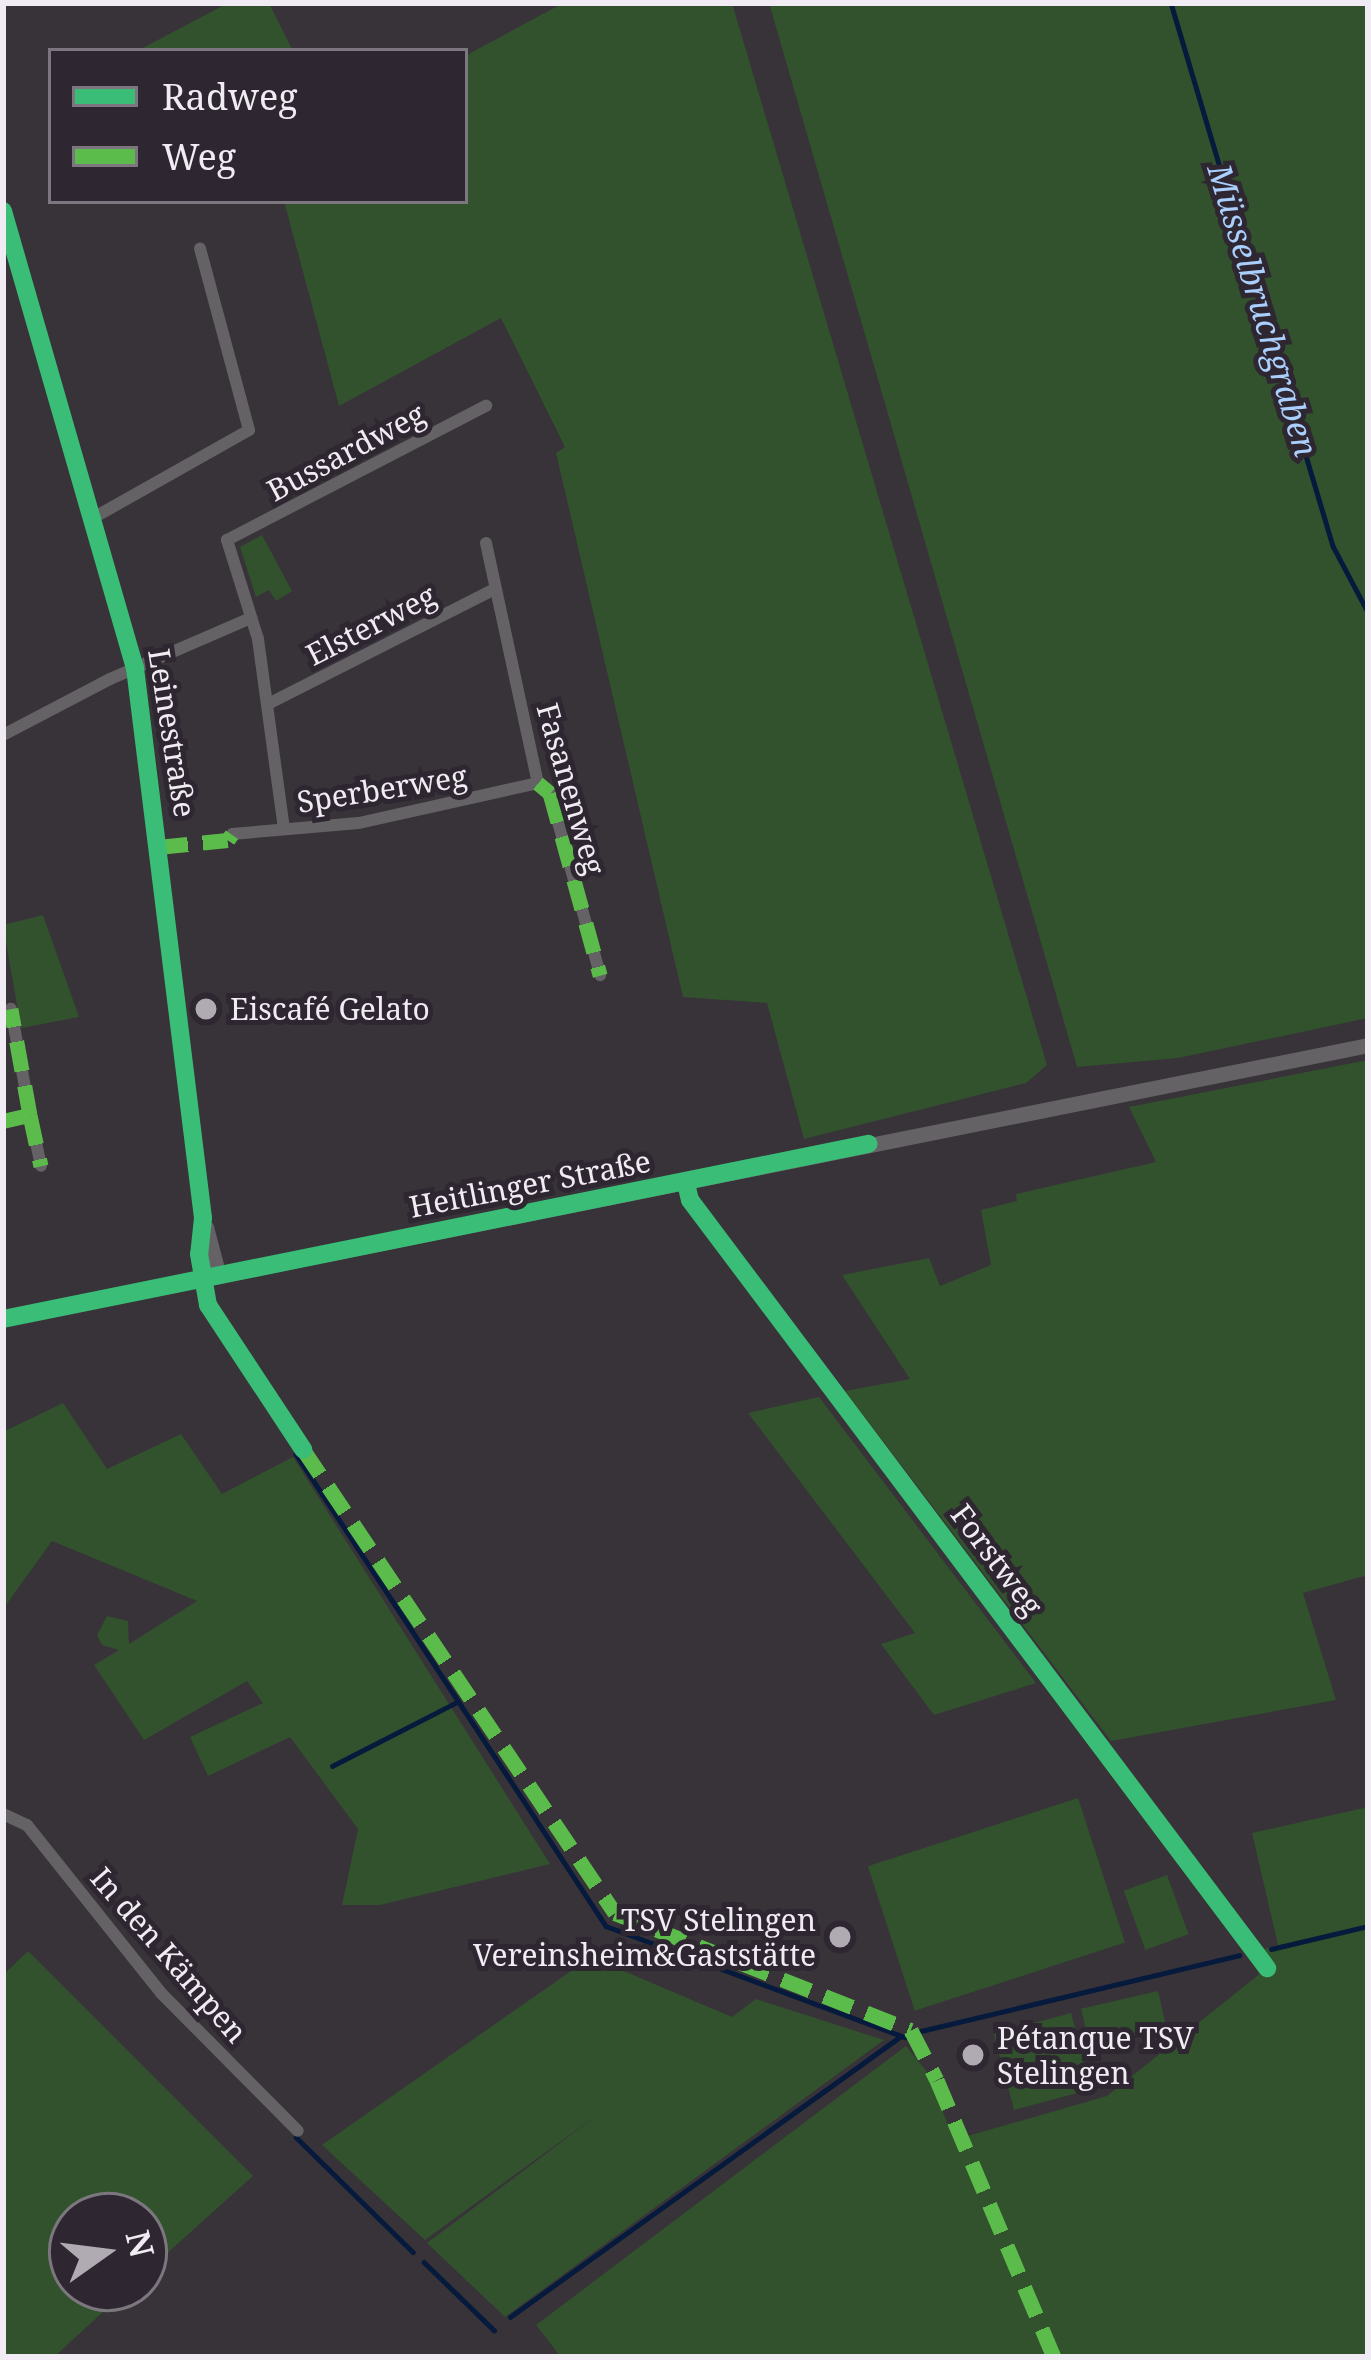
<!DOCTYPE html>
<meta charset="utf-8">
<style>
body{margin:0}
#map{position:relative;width:1371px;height:2360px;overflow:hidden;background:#373338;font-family:"Noto Serif",serif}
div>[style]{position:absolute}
.green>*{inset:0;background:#32522e;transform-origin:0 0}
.stream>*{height:4.5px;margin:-2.25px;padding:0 2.25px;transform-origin:2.25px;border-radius:2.25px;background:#051a3c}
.minor>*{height:12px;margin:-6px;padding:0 6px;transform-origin:6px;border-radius:6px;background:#656266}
.tertiary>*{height:15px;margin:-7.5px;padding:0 7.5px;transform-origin:7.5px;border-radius:7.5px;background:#656266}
.quiet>*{height:15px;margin-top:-7.5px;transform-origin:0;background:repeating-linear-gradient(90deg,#5cbc4b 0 30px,transparent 0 45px)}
.cycleway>*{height:18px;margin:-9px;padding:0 9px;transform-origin:9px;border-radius:9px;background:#3abd76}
.dots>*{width:33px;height:33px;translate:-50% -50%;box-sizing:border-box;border:6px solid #2e2731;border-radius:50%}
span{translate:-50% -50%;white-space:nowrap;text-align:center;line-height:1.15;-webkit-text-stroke:10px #2e2731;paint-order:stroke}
.street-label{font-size:30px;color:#f1ecf3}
.poi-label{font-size:30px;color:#f1ecf3}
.left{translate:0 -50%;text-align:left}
.right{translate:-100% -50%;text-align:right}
.water-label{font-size:33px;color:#aacffd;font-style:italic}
.frame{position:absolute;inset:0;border:6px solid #f1ecf3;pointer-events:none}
.legend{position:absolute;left:48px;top:48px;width:420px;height:156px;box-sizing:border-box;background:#2e2731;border:3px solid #7c767f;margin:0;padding:15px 21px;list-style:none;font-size:36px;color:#f1ecf3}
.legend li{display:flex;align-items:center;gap:24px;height:60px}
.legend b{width:60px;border:3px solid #7c767f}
.north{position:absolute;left:48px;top:2192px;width:120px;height:120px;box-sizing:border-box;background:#2e2731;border:3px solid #7c767f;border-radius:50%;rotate:76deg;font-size:33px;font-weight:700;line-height:48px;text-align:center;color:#f1ecf3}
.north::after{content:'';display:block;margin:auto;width:42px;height:54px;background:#b0abb2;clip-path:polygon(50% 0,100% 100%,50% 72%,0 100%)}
</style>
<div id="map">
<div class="green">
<div style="clip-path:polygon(228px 3px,269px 3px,293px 51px,137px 51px)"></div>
<div style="clip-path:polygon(563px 3px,732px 3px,1047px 1065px,1026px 1083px,804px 1139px,767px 1003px,683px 997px,556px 453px,565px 447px,501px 318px,339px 406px,284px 201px,465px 201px,465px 56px)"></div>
<div style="clip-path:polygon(769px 3px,1368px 3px,1368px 1018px,1178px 1058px,1077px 1067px)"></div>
<div style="clip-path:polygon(262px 535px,292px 591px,276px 601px,269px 590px,256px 597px,240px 547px)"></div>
<div style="clip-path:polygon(43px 915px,79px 1017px,21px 1028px,3px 925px)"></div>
<div style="clip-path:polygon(1368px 1060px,1368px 1575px,1303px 1593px,1336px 1700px,1111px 1741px,845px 1391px,910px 1379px,842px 1275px,929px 1258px,940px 1286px,991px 1265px,981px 1210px,1017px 1201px,1016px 1194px,1156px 1162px,1129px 1107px)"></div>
<div style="clip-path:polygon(819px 1397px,1036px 1683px,934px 1715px,881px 1644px,915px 1633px,748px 1413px)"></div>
<div style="clip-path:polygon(63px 1403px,107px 1469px,181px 1434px,222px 1494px,293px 1457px,550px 1864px,380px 1905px,342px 1905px,358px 1829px,290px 1737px,208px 1776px,190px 1737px,263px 1703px,247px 1681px,144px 1740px,94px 1665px,119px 1650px,102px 1645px,97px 1635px,107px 1616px,128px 1621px,129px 1644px,197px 1601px,52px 1541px,3px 1609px,3px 1432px)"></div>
<div style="left:1078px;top:1798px;width:152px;height:221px;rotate:72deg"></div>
<div style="clip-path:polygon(1368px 1807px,1368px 2357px,561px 2357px,536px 2325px,906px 2046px,927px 2072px,954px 2140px,1107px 2096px,1272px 1964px,1264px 1949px,1278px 1945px,1252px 1833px)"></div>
<div style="left:1167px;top:1875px;width:63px;height:46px;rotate:70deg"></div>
<div style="clip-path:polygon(28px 1951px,253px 2176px,144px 2274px,144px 2216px,72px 2216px,72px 2288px,129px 2288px,54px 2357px,3px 2357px,3px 1975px)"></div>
<div style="clip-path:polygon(591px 1957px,732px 2017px,756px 1999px,884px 2040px,505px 2317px,427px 2243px,600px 2113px,425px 2240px,322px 2145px)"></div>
<div style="left:1158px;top:1991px;width:39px;height:79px;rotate:77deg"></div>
<div style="left:1071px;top:2013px;width:79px;height:80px;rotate:75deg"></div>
</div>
<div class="stream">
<div style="left:1171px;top:3px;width:567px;rotate:73.39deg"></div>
<div style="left:1333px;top:546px;width:75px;rotate:62.1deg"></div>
<div style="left:296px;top:1454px;width:565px;rotate:56.7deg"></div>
<div style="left:606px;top:1926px;width:319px;rotate:20.4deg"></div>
<div style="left:332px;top:1766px;width:138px;rotate:-27.1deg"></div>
<div style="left:1271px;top:1949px;width:100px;rotate:-13.3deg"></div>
<div style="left:921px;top:2031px;width:327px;rotate:-13.4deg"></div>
<div style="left:296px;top:2137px;width:164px;rotate:44.5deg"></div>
<div style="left:424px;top:2262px;width:98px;rotate:44.2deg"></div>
<div style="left:510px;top:2317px;width:479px;rotate:-35.7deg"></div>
</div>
<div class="minor">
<div style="left:93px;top:518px;width:179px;rotate:-29.4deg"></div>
<div style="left:249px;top:430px;width:188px;rotate:-105.1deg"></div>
<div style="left:486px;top:543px;width:246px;rotate:77.8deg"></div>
<div style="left:538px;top:783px;width:16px;rotate:40deg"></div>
<div style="left:550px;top:793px;width:189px;rotate:74.6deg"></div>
<div style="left:268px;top:704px;width:254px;rotate:-26.9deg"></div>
<div style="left:3px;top:735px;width:121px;rotate:-27.6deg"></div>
<div style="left:110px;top:679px;width:154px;rotate:-23.4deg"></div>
<div style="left:284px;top:829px;width:192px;rotate:-97.8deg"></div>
<div style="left:258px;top:639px;width:104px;rotate:-107.4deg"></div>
<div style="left:227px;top:540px;width:292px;rotate:-27.4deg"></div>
<div style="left:232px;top:834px;width:127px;rotate:-5deg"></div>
<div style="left:359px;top:823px;width:183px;rotate:-12.6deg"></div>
<div style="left:30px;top:1115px;width:52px;rotate:77.8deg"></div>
<div style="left:3px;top:1121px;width:28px;rotate:-13deg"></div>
<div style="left:30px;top:1115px;width:108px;rotate:-100.2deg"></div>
<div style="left:686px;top:1183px;width:17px;rotate:77deg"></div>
<div style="left:690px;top:1200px;width:961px;rotate:53.08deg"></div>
<div style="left:203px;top:1279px;width:26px;rotate:79deg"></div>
<div style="left:208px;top:1305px;width:173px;rotate:56.6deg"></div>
<div style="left:3px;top:1814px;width:26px;rotate:25deg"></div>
<div style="left:27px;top:1825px;width:215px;rotate:51.4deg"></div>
<div style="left:161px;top:1993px;width:194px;rotate:45.2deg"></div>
</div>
<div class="tertiary">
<div style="left:3px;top:211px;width:476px;rotate:73.9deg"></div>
<div style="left:135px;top:668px;width:554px;rotate:82.95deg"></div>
<div style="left:203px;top:1218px;width:61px;rotate:90deg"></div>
<div style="left:206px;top:1227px;width:51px;rotate:75.1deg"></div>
<div style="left:3px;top:1319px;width:1392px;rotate:-11.35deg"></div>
</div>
<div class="quiet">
<div style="left:538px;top:783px;width:16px;rotate:40deg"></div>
<div style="left:550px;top:793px;width:189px;rotate:74.6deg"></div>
<div style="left:158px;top:847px;width:70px;rotate:-5.7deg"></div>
<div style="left:228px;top:840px;width:7px;rotate:-56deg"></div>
<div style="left:30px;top:1115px;width:52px;rotate:77.8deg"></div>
<div style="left:3px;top:1121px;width:28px;rotate:-13deg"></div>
<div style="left:30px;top:1115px;width:108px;rotate:-100.2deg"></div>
<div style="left:303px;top:1449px;width:559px;rotate:56.08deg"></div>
<div style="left:615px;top:1913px;width:318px;rotate:21.6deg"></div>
<div style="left:911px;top:2030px;width:56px;rotate:62.5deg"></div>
<div style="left:937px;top:2080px;width:301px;rotate:67.1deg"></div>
</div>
<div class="cycleway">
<div style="left:3px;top:211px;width:476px;rotate:73.9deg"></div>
<div style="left:135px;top:668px;width:554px;rotate:82.95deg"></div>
<div style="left:203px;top:1218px;width:36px;rotate:96deg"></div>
<div style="left:199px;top:1254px;width:52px;rotate:80deg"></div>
<div style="left:208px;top:1305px;width:173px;rotate:56.6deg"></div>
<div style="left:686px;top:1183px;width:17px;rotate:77deg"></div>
<div style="left:690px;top:1200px;width:961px;rotate:53.08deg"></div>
<div style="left:3px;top:1319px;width:883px;rotate:-11.44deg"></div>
</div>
<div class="dots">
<div style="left:206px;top:1009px;background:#b0abb2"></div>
<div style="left:840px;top:1937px;background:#b0abb2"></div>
<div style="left:973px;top:2055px;background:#b0abb2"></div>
</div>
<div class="street-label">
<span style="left:346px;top:452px;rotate:-28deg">Bussardweg</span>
<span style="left:371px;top:625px;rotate:-27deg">Elsterweg</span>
<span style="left:172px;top:733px;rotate:81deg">Leinestraße</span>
<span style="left:382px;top:789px;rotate:-9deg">Sperberweg</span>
<span style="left:571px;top:789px;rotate:74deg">Fasanenweg</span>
<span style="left:530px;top:1184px;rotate:-11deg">Heitlinger Straße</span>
<span style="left:997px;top:1560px;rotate:53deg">Forstweg</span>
<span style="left:169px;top:1955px;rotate:49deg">In den Kämpen</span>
</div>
<div class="poi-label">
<span class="left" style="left:230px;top:1009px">Eiscafé Gelato</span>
<span class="right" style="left:816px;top:1937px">TSV Stelingen<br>Vereinsheim&amp;Gaststätte</span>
<span class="left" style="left:997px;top:2055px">Pétanque TSV<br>Stelingen</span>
</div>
<div class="water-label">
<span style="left:1263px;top:310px;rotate:73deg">Müsselbruchgraben</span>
</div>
<div class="frame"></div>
<ul class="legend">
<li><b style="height:15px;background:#3abd76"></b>Radweg</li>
<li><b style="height:15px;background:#5cbc4b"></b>Weg</li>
</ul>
<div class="north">N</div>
</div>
